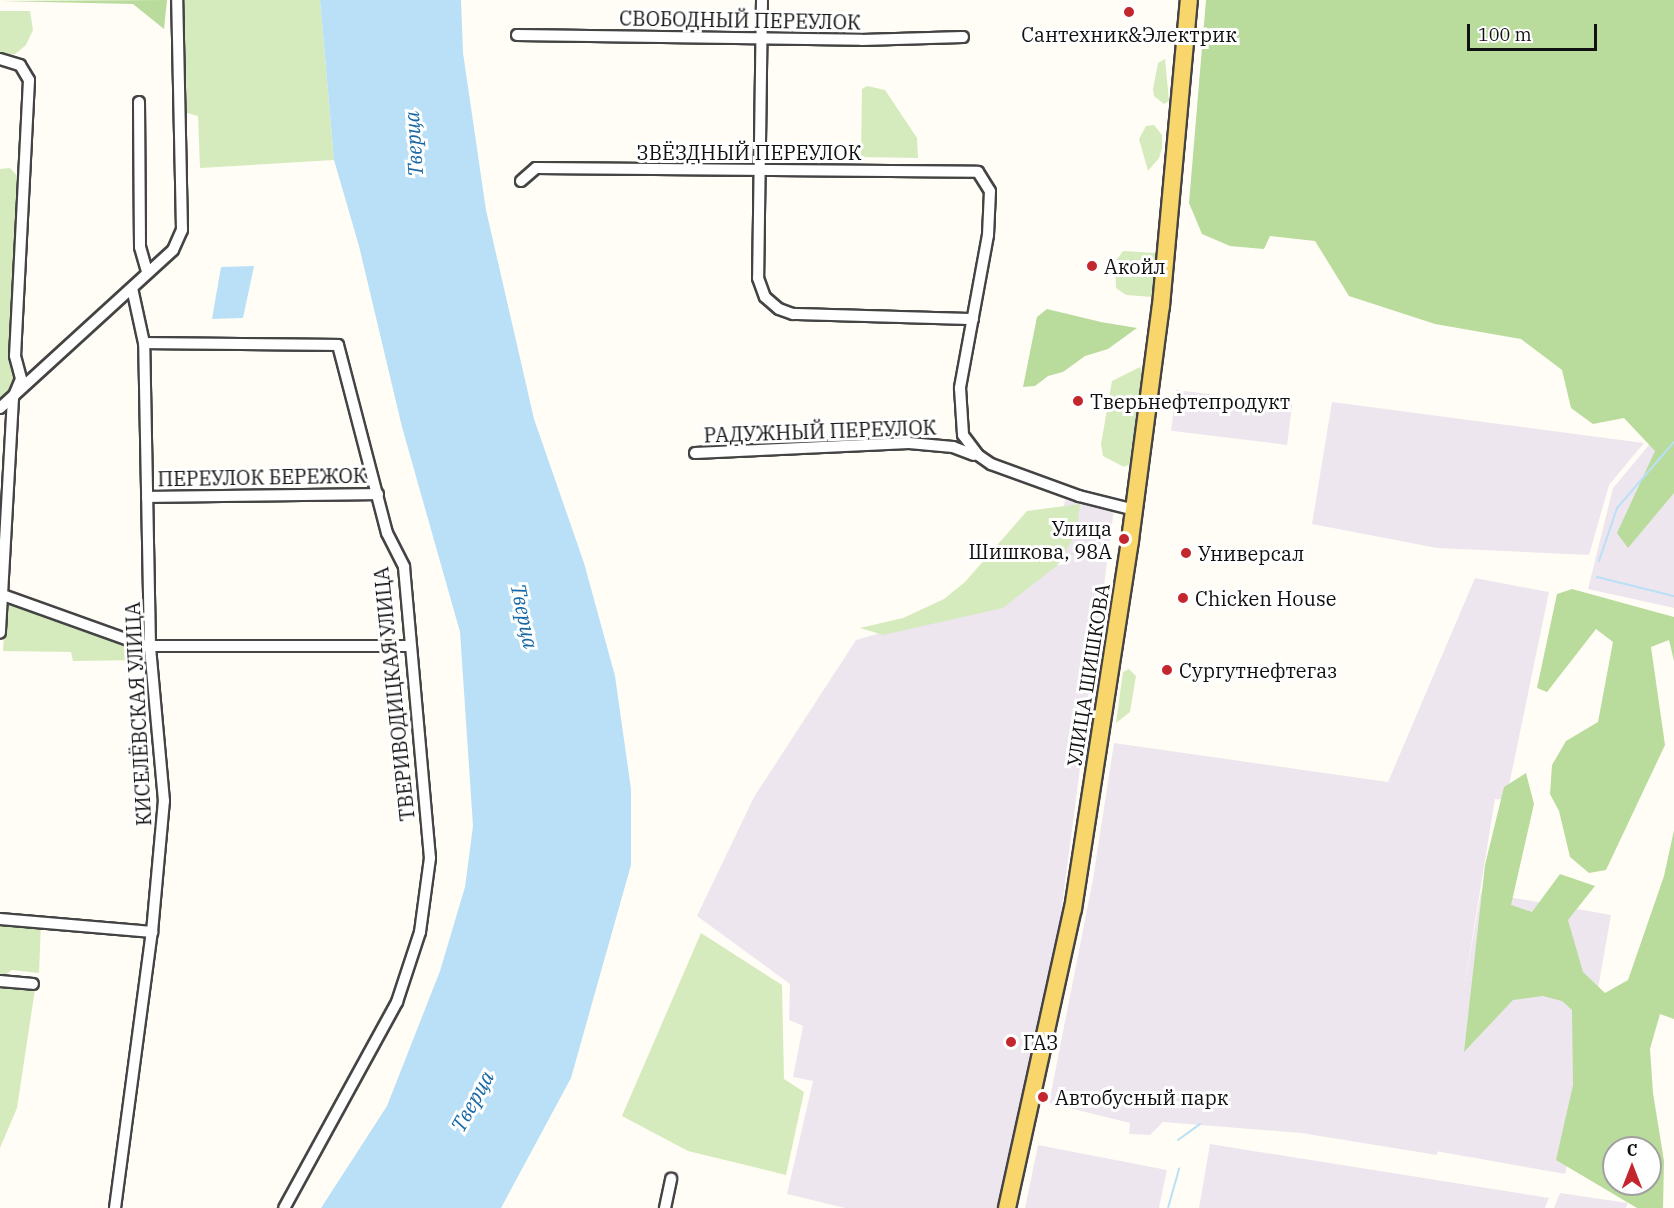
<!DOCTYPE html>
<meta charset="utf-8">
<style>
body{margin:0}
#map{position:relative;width:1674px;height:1208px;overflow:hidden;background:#fffdf5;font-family:"IBM Plex Serif",serif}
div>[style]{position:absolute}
.industrial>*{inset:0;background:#eee6ef;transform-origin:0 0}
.green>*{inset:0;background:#d5ebbd}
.forest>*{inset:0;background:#b9dc9c}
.water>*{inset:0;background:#b9e0f7}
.stream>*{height:2px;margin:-1px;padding:0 1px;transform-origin:1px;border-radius:1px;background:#b9e0f7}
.roads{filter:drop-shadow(2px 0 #444) drop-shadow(-2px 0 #444) drop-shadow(0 2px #444) drop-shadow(0 -2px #444)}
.street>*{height:10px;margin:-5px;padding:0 5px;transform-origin:5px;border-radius:5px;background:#fff}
.primary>*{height:16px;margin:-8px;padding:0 8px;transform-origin:8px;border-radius:8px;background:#f9d66b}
.dots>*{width:16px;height:16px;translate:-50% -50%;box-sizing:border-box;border:3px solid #fff;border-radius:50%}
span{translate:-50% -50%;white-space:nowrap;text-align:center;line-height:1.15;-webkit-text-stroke:6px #fff;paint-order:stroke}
.street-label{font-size:20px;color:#111}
.poi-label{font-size:20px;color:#111}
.left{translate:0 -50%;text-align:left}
.right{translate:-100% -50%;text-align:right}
.water-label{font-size:21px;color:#1768a6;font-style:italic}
.north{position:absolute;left:1602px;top:1136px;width:60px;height:60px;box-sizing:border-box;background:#fff;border:2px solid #a0a0a0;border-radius:50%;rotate:0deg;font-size:16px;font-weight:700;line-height:24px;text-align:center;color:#111}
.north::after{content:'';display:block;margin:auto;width:21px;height:27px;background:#c4262e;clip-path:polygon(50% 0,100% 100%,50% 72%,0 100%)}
.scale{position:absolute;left:1467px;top:24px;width:130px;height:27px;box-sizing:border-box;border:3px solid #111;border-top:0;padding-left:8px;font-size:18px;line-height:21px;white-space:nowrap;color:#111;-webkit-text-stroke:4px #fff;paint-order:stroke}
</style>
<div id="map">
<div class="industrial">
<div style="left:1176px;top:390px;width:117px;height:41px;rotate:7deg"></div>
<div style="clip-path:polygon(1332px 402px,1644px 443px,1609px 485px,1589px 555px,1437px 548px,1312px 524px)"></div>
<div style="clip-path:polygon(1674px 415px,1674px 608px,1588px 589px,1613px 488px)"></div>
<div style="clip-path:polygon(1065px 500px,1114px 509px,1057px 944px,998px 1208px,845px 1208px,787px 1194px,813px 1081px,793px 1077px,803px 1026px,789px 1020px,790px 984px,697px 916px,754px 797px,856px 640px,956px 611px,1057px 540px)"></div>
<div style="clip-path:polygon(1475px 578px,1549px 592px,1506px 800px,1495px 799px,1437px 1155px,1301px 1133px,1163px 1122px,1150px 1135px,1129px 1134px,1130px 1123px,1049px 1103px,1093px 879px,1114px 743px,1388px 782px)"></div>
<div style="left:1481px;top:892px;width:132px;height:263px;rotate:10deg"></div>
<div style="clip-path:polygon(1210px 1144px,1549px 1198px,1545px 1208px,1199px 1208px)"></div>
<div style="clip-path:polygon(1038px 1145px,1167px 1170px,1159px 1208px,1025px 1208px)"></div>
<div style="clip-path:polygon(1560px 1193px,1628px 1203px,1626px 1208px,1554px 1208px)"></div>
</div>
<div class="green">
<div style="clip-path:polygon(184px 0,320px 0,334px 160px,200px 168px,198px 116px,187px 113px)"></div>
<div style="clip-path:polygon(0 11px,30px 11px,33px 30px,26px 45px,15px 54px,0 54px)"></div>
<div style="clip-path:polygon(1165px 59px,1169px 101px,1164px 104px,1154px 96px,1153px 89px,1158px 63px)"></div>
<div style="clip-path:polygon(867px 86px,885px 90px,917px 138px,918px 158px,861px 157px,862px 89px)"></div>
<div style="clip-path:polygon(1154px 125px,1162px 135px,1162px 148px,1159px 158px,1148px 171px,1139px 139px,1146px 126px)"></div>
<div style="clip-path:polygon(10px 168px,19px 178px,17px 380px,15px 390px,0 403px,0 169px)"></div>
<div style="clip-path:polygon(1123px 251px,1156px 253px,1153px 297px,1126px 295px,1116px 288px,1115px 262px)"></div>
<div style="clip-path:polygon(1140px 367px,1143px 373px,1132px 463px,1124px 467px,1103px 456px,1101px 444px,1112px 381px)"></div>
<div style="clip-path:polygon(1080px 504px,1077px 531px,1059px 564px,1003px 608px,883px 635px,860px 628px,903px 618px,944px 599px,965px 582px,1027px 511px)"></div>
<div style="clip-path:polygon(6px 601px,145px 653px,149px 660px,73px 661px,71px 652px,3px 651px)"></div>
<div style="clip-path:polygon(1129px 669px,1136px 676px,1130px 712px,1116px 723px,1123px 672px)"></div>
<div style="clip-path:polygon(0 920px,41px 923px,39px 973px,12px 970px,0 978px)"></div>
<div style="clip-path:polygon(701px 933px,782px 985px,784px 1079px,804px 1092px,786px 1175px,688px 1151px,622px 1116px)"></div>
<div style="clip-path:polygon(0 984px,35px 989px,17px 1108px,0 1148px)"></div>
</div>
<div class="forest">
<div style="clip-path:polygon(167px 0,164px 29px,133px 4px,0 1px)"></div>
<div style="clip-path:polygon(1206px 0,1674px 0,1674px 493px,1628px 548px,1617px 533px,1655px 451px,1624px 418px,1593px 424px,1571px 408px,1562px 370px,1521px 339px,1435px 324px,1349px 296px,1315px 241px,1270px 236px,1264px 249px,1230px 246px,1202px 234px,1189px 203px)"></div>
<div style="clip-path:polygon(1047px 309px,1101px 322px,1137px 328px,1108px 349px,1085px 356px,1063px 372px,1048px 376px,1035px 386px,1023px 387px,1037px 317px)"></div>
<div style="clip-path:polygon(1572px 589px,1674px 617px,1674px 661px,1669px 640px,1651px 647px,1665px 745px,1606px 870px,1589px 873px,1570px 857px,1559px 811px,1550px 794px,1552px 765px,1566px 741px,1598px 722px,1613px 642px,1596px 629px,1547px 692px,1537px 688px,1557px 594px)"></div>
<div style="clip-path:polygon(evenodd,1526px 773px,1534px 804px,1511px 905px,1532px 912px,1560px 874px,1595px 886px,1568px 920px,1583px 972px,1605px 993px,1628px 980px,1664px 876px,1674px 830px,1674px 1019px,1660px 1014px,1650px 1049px,1653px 1093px,1664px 1161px,1663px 1208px,1637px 1208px,1556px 1160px,1573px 1085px,1572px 1010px,1562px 1001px,1543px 996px,1513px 1000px,1464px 1052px,1485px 865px,1504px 787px,1526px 773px,1614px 1148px,1650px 1148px,1650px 1184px,1614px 1184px,1614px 1148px)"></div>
</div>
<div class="water">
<div style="clip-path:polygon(320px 0,461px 0,463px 53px,486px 210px,534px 419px,584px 563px,615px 676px,631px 789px,631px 865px,571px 1078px,501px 1208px,321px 1208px,387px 1106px,440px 971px,465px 887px,473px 826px,460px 632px,402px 427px,359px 246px,334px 160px)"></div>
<div style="clip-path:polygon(254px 266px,243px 318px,212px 319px,221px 267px)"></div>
</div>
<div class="stream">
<div style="left:1599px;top:561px;width:56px;rotate:-71.2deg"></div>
<div style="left:1617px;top:508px;width:87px;rotate:-49.2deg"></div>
<div style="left:1597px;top:577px;width:79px;rotate:13.9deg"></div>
<div style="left:1178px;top:1140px;width:27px;rotate:-36deg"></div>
<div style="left:1168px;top:1208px;width:41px;rotate:-74.2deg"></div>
</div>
<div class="roads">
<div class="street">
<div style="left:762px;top:0;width:278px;rotate:90.8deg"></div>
<div style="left:758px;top:278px;width:20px;rotate:70deg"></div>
<div style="left:765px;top:297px;width:18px;rotate:41deg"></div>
<div style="left:779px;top:309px;width:15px;rotate:20deg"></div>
<div style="left:793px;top:314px;width:180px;rotate:1.6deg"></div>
<div style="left:517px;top:35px;width:345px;rotate:0.8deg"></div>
<div style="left:862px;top:40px;width:101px;rotate:-1.7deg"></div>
<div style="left:0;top:59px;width:21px;rotate:17deg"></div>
<div style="left:20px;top:65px;width:17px;rotate:59deg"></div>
<div style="left:29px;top:80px;width:276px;rotate:92.9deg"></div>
<div style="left:15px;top:356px;width:24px;rotate:75deg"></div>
<div style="left:21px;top:379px;width:21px;rotate:113deg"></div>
<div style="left:13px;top:398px;width:235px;rotate:93.2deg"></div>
<div style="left:139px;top:102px;width:145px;rotate:89.6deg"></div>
<div style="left:140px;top:247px;width:25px;rotate:74deg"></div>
<div style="left:521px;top:181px;width:20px;rotate:-41deg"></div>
<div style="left:536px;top:168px;width:442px;rotate:0.5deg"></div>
<div style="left:978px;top:172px;width:22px;rotate:58deg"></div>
<div style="left:990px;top:191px;width:44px;rotate:92.6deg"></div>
<div style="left:988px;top:235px;width:156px;rotate:100.4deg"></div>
<div style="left:960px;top:388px;width:47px;rotate:86.3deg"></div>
<div style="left:963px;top:435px;width:25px;rotate:53deg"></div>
<div style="left:978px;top:455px;width:16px;rotate:35deg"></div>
<div style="left:991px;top:464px;width:94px;rotate:20deg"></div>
<div style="left:1079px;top:496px;width:58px;rotate:14deg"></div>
<div style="left:144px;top:343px;width:194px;rotate:0.6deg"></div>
<div style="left:338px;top:345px;width:194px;rotate:75.4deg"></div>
<div style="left:387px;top:533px;width:38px;rotate:63deg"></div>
<div style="left:404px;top:567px;width:292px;rotate:84.9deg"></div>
<div style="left:430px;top:858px;width:75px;rotate:97.7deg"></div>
<div style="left:420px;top:932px;width:74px;rotate:108.2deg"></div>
<div style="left:397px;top:1002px;width:235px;rotate:118.7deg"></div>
<div style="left:0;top:408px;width:234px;rotate:-42.4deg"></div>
<div style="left:173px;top:250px;width:22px;rotate:-66deg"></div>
<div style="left:182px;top:230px;width:230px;rotate:-91.2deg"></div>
<div style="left:695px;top:453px;width:214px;rotate:-2.7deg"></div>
<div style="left:909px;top:443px;width:44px;rotate:5.2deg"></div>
<div style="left:953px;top:447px;width:22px;rotate:21deg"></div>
<div style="left:147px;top:497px;width:231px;rotate:-0.7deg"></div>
<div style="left:0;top:594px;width:154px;rotate:19.7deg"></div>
<div style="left:145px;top:646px;width:263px"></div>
<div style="left:0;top:919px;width:153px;rotate:4.9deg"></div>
<div style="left:0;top:981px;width:33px;rotate:5deg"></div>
<div style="left:115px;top:1208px;width:278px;rotate:-82.4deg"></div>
<div style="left:152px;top:932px;width:132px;rotate:-84.8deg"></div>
<div style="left:164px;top:801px;width:156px;rotate:-95.2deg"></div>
<div style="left:150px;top:646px;width:303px;rotate:-91.1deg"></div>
<div style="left:144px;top:343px;width:56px;rotate:-102.3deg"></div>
<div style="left:665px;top:1208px;width:30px;rotate:-78deg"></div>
</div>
<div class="primary">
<div style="left:1007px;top:1208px;width:306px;rotate:-77.6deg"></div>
<div style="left:1073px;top:909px;width:373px;rotate:-81.2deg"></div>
<div style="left:1130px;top:540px;width:236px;rotate:-82.5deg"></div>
<div style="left:1161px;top:306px;width:307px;rotate:-84.8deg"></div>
</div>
</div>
<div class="dots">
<div style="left:1129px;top:12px;background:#c4262e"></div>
<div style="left:1092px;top:266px;background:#c4262e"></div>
<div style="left:1078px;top:401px;background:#c4262e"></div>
<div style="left:1124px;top:539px;background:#c4262e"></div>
<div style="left:1186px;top:553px;background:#c4262e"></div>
<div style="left:1183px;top:598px;background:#c4262e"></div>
<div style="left:1167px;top:670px;background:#c4262e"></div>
<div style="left:1011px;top:1042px;background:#c4262e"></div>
<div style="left:1043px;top:1097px;background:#c4262e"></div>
</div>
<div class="street-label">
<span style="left:740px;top:20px;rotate:1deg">СВОБОДНЫЙ ПЕРЕУЛОК</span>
<span style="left:749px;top:152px">ЗВЁЗДНЫЙ ПЕРЕУЛОК</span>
<span style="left:820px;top:431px;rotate:-2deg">РАДУЖНЫЙ ПЕРЕУЛОК</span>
<span style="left:262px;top:477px;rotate:-1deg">ПЕРЕУЛОК БЕРЕЖОК</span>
<span style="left:1088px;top:675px;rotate:-81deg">УЛИЦА ШИШКОВА</span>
<span style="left:394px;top:694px;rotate:-96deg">ТВЕРИВОДИЦКАЯ УЛИЦА</span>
<span style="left:138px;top:714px;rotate:-93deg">КИСЕЛЁВСКАЯ УЛИЦА</span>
</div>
<div class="poi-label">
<span style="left:1129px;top:34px">Сантехник&amp;Электрик</span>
<span class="left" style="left:1104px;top:266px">Акойл</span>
<span class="left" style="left:1090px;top:401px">Тверьнефтепродукт</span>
<span class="right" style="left:1112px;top:540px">Улица<br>Шишкова, 98А</span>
<span class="left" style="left:1198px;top:553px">Универсал</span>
<span class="left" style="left:1195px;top:598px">Chicken House</span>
<span class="left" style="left:1179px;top:670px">Сургутнефтегаз</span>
<span class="left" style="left:1023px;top:1042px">ГАЗ</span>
<span class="left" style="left:1055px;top:1097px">Автобусный парк</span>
</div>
<div class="water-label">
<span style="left:413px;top:144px;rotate:-94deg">Тверца</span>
<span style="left:525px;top:616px;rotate:78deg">Тверца</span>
<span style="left:472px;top:1101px;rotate:-61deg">Тверца</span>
</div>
<div class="north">С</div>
<div class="scale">100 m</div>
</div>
